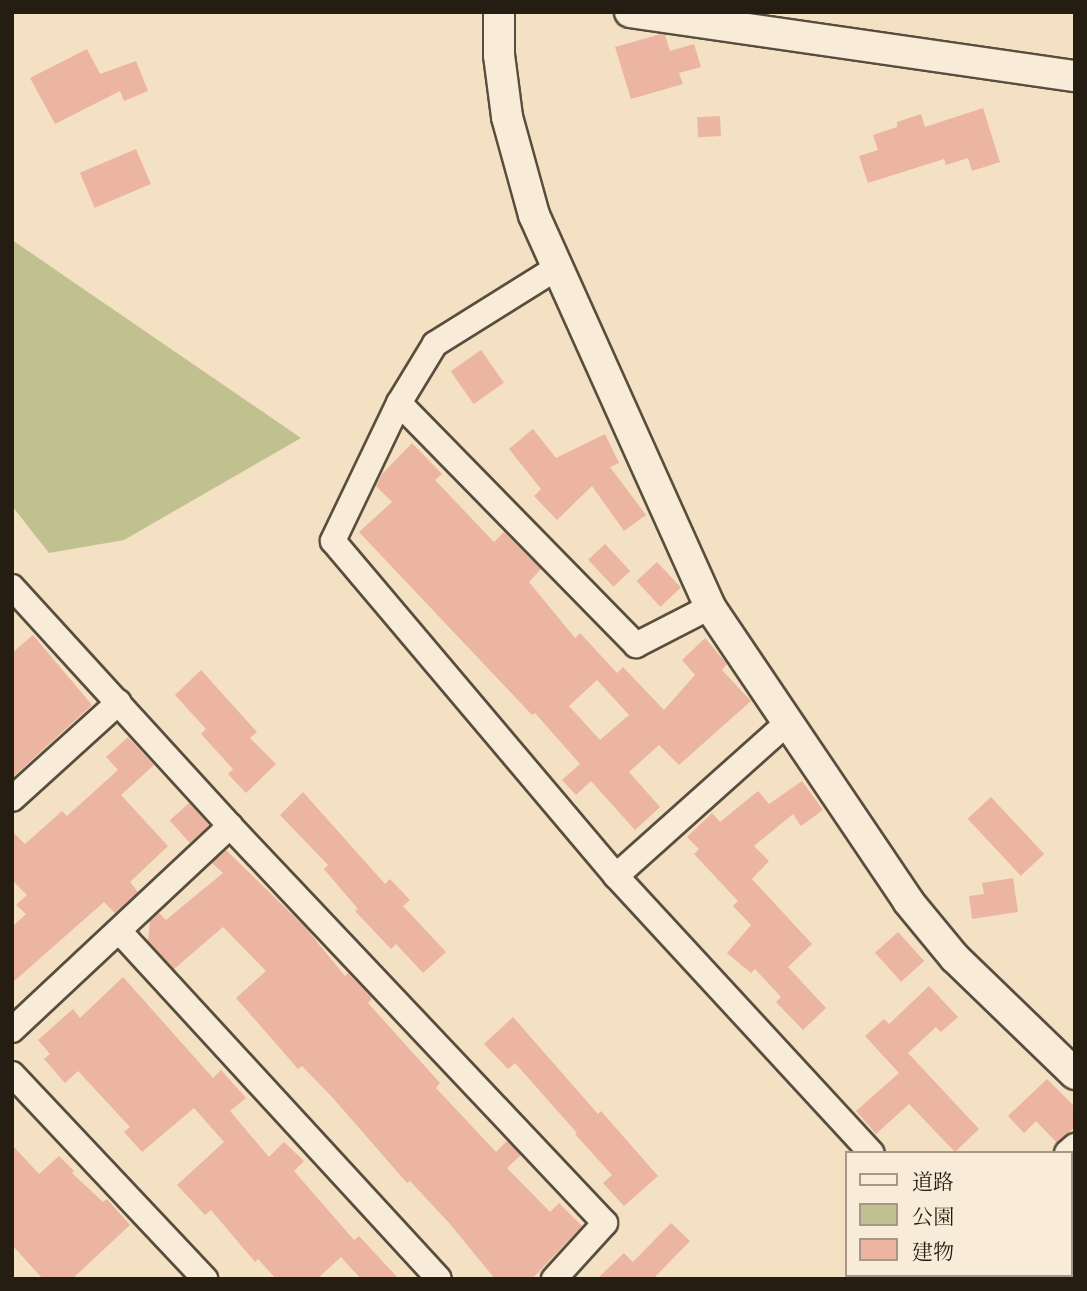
<!DOCTYPE html>
<meta charset="utf-8">
<style>
body{margin:0}
#map{position:relative;width:1087px;height:1291px;overflow:hidden;background:#f4e0c3;font-family:"IM FELL French Canon","Noto Serif JP",serif}
div>[style]{position:absolute}
.green>*{inset:0;background:#c1c18f}
.building>*{inset:0;background:#ebb5a2;transform-origin:0 0}
.roads{filter:drop-shadow(2px 0 #594e3e) drop-shadow(-2px 0 #594e3e) drop-shadow(0 2px #594e3e) drop-shadow(0 -2px #594e3e)}
.minor>*{height:24px;margin:-12px;padding:0 12px;transform-origin:12px;border-radius:12px;background:#f8ebd8}
.tertiary>*{height:30px;margin:-15px;padding:0 15px;transform-origin:15px;border-radius:15px;background:#f8ebd8}
span{translate:-50% -50%;white-space:nowrap;text-align:center;line-height:1.15;-webkit-text-stroke:7px #f8ebd8;paint-order:stroke}
.frame{position:absolute;inset:0;border:14px solid #251d12;pointer-events:none}
.legend{position:absolute;left:845px;top:1151px;width:228px;height:126px;box-sizing:border-box;background:#f8ebd8;border:2px solid #a49989;margin:0;padding:9px 12px;list-style:none;font-size:21px;color:#251d12}
.legend li{display:flex;align-items:center;gap:14px;height:35px}
.legend b{width:35px;border:2px solid #a49989}
</style>
<div id="map">
<div class="green">
<div style="clip-path:polygon(12px 240px,301px 438px,124px 540px,49px 553px,12px 506px)"></div>
</div>
<div class="building">
<div style="clip-path:polygon(661px 34px,665px 35px,670px 51px,694px 44px,701px 67px,679px 73px,683px 84px,631px 99px,615px 47px)"></div>
<div style="clip-path:polygon(87px 49px,100px 74px,136px 61px,148px 91px,124px 101px,120px 91px,55px 124px,30px 78px)"></div>
<div style="clip-path:polygon(983px 108px,1000px 162px,972px 171px,968px 158px,946px 165px,944px 159px,868px 183px,859px 156px,878px 150px,873px 135px,897px 127px,897px 122px,921px 114px,925px 127px)"></div>
<div style="left:720px;top:116px;width:20px;height:23px;rotate:87deg"></div>
<div style="left:136px;top:149px;width:38px;height:61px;rotate:67deg"></div>
<div style="left:481px;top:350px;width:40px;height:37px;rotate:55deg"></div>
<div style="clip-path:polygon(533px 429px,556px 458px,605px 434px,619px 463px,610px 467px,646px 515px,624px 531px,592px 486px,557px 520px,534px 496px,541px 489px,509px 449px)"></div>
<div style="clip-path:polygon(evenodd,412px 443px,442px 474px,435px 480px,494px 542px,504px 532px,541px 569px,529px 582px,575px 638px,580px 633px,617px 673px,623px 667px,664px 710px,695px 675px,682px 660px,705px 638px,727px 664px,722px 670px,751px 701px,679px 765px,659px 745px,629px 772px,660px 807px,635px 830px,591px 781px,576px 795px,562px 780px,580px 764px,535px 713px,532px 715px,359px 532px,392px 502px,376px 486px,382px 474px,412px 443px,597px 680px,629px 715px,600px 740px,569px 706px,597px 680px)"></div>
<div style="left:605px;top:544px;width:37px;height:23px;rotate:47deg"></div>
<div style="left:657px;top:562px;width:35px;height:28px;rotate:47deg"></div>
<div style="clip-path:polygon(33px 635px,92px 705px,12px 778px,12px 653px)"></div>
<div style="clip-path:polygon(201px 670px,257px 732px,250px 738px,276px 764px,246px 793px,228px 774px,233px 769px,201px 734px,206px 729px,175px 695px)"></div>
<div style="clip-path:polygon(128px 737px,154px 765px,121px 795px,168px 846px,130px 882px,138px 892px,115px 913px,104px 902px,12px 983px,12px 927px,26px 914px,16px 905px,27px 895px,12px 880px,12px 831px,25px 844px,62px 811px,67px 816px,118px 770px,106px 757px)"></div>
<div style="clip-path:polygon(802px 781px,823px 810px,801px 826px,793px 814px,754px 846px,769px 861px,752px 879px,812px 944px,788px 967px,826px 1008px,803px 1030px,776px 1002px,781px 997px,755px 969px,751px 973px,727px 953px,751px 925px,733px 906px,738px 901px,694px 854px,699px 849px,687px 837px,712px 813px,720px 822px,758px 791px,769px 804px)"></div>
<div style="clip-path:polygon(303px 792px,385px 884px,390px 879px,410px 900px,403px 906px,446px 952px,423px 973px,396px 944px,391px 949px,355px 911px,358px 909px,324px 869px,328px 865px,280px 815px)"></div>
<div style="left:991px;top:797px;width:78px;height:32px;rotate:47deg"></div>
<div style="left:189px;top:803px;width:30px;height:26px;rotate:48deg"></div>
<div style="clip-path:polygon(226px 850px,304px 926px,345px 976px,348px 973px,372px 998px,368px 1003px,440px 1083px,436px 1088px,496px 1152px,507px 1141px,521px 1155px,507px 1168px,550px 1212px,559px 1203px,582px 1226px,532px 1279px,495px 1279px,450px 1224px,410px 1181px,407px 1183px,332px 1097px,302px 1066px,298px 1069px,236px 998px,266px 971px,223px 927px,174px 969px,148px 941px,150px 921px,159px 913px,166px 920px,223px 873px,212px 863px)"></div>
<div style="clip-path:polygon(1013px 878px,1018px 912px,972px 919px,969px 896px,984px 894px,982px 883px)"></div>
<div style="left:898px;top:932px;width:39px;height:31px;rotate:48deg"></div>
<div style="clip-path:polygon(123px 977px,213px 1078px,221px 1070px,246px 1098px,230px 1111px,269px 1157px,284px 1142px,304px 1161px,294px 1171px,354px 1240px,359px 1236px,399px 1279px,361px 1279px,341px 1257px,317px 1279px,276px 1279px,258px 1259px,255px 1262px,211px 1210px,205px 1215px,177px 1185px,224px 1142px,194px 1108px,142px 1152px,124px 1132px,130px 1127px,78px 1071px,65px 1083px,44px 1059px,50px 1054px,38px 1040px,73px 1009px,80px 1018px)"></div>
<div style="clip-path:polygon(929px 986px,958px 1017px,941px 1032px,936px 1027px,908px 1053px,979px 1129px,955px 1152px,909px 1104px,876px 1134px,856px 1111px,899px 1073px,865px 1036px,884px 1019px,889px 1024px)"></div>
<div style="clip-path:polygon(513px 1017px,598px 1114px,601px 1111px,658px 1176px,624px 1206px,603px 1183px,612px 1175px,575px 1134px,577px 1133px,515px 1063px,508px 1069px,484px 1044px)"></div>
<div style="clip-path:polygon(1047px 1079px,1075px 1107px,1075px 1127px,1057px 1143px,1036px 1121px,1024px 1133px,1008px 1116px)"></div>
<div style="clip-path:polygon(12px 1145px,39px 1174px,59px 1156px,74px 1171px,72px 1173px,103px 1202px,107px 1199px,130px 1225px,72px 1279px,43px 1279px,12px 1245px)"></div>
<div style="clip-path:polygon(671px 1223px,690px 1241px,653px 1279px,597px 1279px,624px 1253px,633px 1262px)"></div>
</div>
<div class="roads">
<div class="minor">
<div style="left:555px;top:269px;width:142px;rotate:148deg"></div>
<div style="left:435px;top:344px;width:69px;rotate:121.4deg"></div>
<div style="left:399px;top:403px;width:153px;rotate:115.6deg"></div>
<div style="left:333px;top:541px;width:439px;rotate:49.8deg"></div>
<div style="left:616px;top:876px;width:377px;rotate:47.3deg"></div>
<div style="left:399px;top:403px;width:339px;rotate:45.6deg"></div>
<div style="left:636px;top:645px;width:83px;rotate:-27.2deg"></div>
<div style="left:12px;top:587px;width:323px;rotate:47.6deg"></div>
<div style="left:230px;top:826px;width:546px;rotate:46.63deg"></div>
<div style="left:605px;top:1223px;width:76px;rotate:132.3deg"></div>
<div style="left:12px;top:799px;width:144px;rotate:-42.2deg"></div>
<div style="left:616px;top:876px;width:229px;rotate:-41.8deg"></div>
<div style="left:120px;top:932px;width:471px;rotate:47.4deg"></div>
<div style="left:12px;top:1030px;width:299px;rotate:-43.1deg"></div>
<div style="left:12px;top:1074px;width:282px;rotate:46.7deg"></div>
<div style="left:1067px;top:1153px;width:11px;rotate:-41deg"></div>
</div>
<div class="tertiary">
<div style="left:499px;top:12px;width:43px;rotate:90deg"></div>
<div style="left:499px;top:55px;width:63px;rotate:82.6deg"></div>
<div style="left:507px;top:117px;width:102px;rotate:74.6deg"></div>
<div style="left:534px;top:215px;width:430px;rotate:65.8deg"></div>
<div style="left:710px;top:607px;width:354px;rotate:56deg"></div>
<div style="left:908px;top:901px;width:74px;rotate:50.5deg"></div>
<div style="left:955px;top:958px;width:167px;rotate:44deg"></div>
<div style="left:630px;top:12px;width:450px;rotate:8.2deg"></div>
</div>
</div>
<div class="frame"></div>
<ul class="legend">
<li><b style="height:9px;background:#f8ebd8"></b>道路</li>
<li><b style="height:19px;background:#c1c18f"></b>公園</li>
<li><b style="height:19px;background:#ebb5a2"></b>建物</li>
</ul>
</div>
